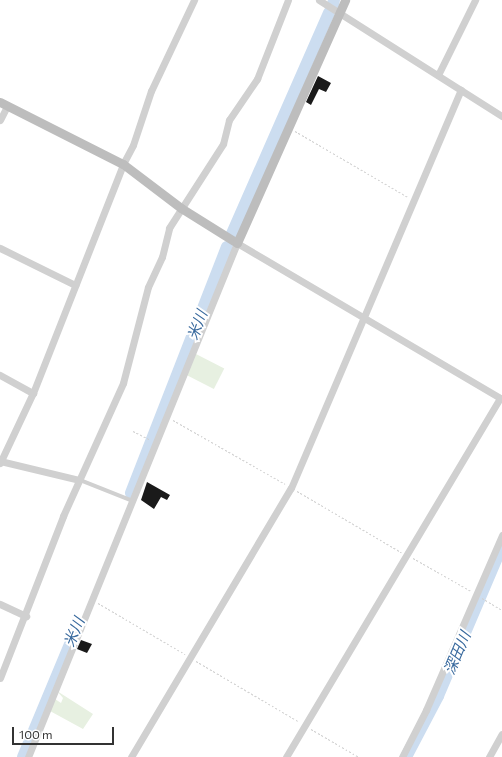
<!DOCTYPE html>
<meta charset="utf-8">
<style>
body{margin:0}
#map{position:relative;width:502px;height:757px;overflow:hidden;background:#fff;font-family:Commissioner,"Noto Sans JP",sans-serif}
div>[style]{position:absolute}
.green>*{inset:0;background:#e7f0e1;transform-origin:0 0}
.river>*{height:12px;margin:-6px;padding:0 6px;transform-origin:6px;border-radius:6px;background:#ccddf0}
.building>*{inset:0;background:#1a1a1a}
.path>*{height:1px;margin-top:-0.5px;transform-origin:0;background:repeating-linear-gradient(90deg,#d0d0d0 0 2px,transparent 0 4px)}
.lane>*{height:3.5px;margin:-1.75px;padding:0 1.75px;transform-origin:1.75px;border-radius:1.75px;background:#d0d0d0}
.street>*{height:7px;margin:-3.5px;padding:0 3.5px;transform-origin:3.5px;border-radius:3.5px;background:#d0d0d0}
.secondary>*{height:9px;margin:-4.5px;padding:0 4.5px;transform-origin:4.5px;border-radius:4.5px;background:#bdbdbd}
span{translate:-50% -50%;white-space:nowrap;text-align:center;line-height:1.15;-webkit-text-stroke:4px #fff;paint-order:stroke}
.water-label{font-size:15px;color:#38699d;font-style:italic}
.scale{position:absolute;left:12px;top:727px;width:102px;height:18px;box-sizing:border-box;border:2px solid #333;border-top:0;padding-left:5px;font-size:12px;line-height:14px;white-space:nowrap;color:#333;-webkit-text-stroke:3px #fff;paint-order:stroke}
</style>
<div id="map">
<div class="green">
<div style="left:194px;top:353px;width:34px;height:23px;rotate:27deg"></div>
<div style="clip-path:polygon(57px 691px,93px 714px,83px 729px,50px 711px,55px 699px,61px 703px,63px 698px)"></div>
</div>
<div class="river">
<div style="left:333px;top:4px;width:4px;rotate:-76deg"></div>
<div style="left:231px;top:236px;width:244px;rotate:-66.3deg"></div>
<div style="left:131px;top:493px;width:264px;rotate:-68.7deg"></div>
<div style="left:23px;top:757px;width:143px;rotate:-67.4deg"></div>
<div style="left:406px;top:757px;width:69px;rotate:-62.3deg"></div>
<div style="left:438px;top:696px;width:163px;rotate:-66.9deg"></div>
</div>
<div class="building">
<div style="clip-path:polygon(318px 76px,331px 83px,326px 92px,319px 89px,311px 105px,306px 102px)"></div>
<div style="clip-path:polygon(147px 482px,170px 495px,167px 500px,161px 497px,154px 509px,141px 500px)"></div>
<div style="clip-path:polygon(81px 640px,92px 644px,87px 653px,77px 649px)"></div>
</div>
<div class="path">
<div style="left:295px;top:131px;width:131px;rotate:30.3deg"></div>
<div style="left:173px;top:420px;width:129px;rotate:29.7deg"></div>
<div style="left:133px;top:431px;width:18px;rotate:27deg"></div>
<div style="left:297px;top:491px;width:121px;rotate:30.4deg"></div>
<div style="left:413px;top:558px;width:67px;rotate:29.6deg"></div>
<div style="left:482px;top:598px;width:23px;rotate:31deg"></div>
<div style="left:98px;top:603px;width:101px;rotate:30.4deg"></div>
<div style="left:196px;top:661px;width:118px;rotate:30.5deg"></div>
<div style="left:311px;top:729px;width:56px;rotate:30.3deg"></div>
</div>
<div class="lane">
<div style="left:80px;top:480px;width:57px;rotate:21.6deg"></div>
</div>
<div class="street">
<div style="left:319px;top:0;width:217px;rotate:32.4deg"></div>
<div style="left:438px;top:75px;width:84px;rotate:-63.7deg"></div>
<div style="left:0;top:120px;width:16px;rotate:-63deg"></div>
<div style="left:0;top:248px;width:84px;rotate:26.3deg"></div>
<div style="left:0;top:375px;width:38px;rotate:29deg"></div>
<div style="left:0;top:461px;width:81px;rotate:13.5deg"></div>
<div style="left:0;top:463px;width:77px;rotate:-64.8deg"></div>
<div style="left:33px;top:393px;width:246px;rotate:-68.5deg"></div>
<div style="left:123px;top:164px;width:21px;rotate:-62deg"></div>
<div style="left:133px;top:145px;width:57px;rotate:-71.6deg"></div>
<div style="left:151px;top:91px;width:101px;rotate:-64.7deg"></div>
<div style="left:0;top:604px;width:29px;rotate:25deg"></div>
<div style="left:0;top:678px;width:174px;rotate:-68.7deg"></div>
<div style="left:63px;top:516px;width:146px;rotate:-65.7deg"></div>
<div style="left:123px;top:383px;width:99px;rotate:-75.4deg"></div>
<div style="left:148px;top:287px;width:33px;rotate:-65deg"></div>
<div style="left:162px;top:257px;width:30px;rotate:-76deg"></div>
<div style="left:169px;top:228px;width:100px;rotate:-57.3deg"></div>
<div style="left:223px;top:144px;width:25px;rotate:-76deg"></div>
<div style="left:229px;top:120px;width:50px;rotate:-55.7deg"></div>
<div style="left:257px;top:79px;width:85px;rotate:-68.6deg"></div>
<div style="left:28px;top:757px;width:555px;rotate:-67.87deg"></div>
<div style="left:237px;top:243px;width:308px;rotate:30.5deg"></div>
<div style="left:131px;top:757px;width:313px;rotate:-59.3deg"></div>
<div style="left:291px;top:488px;width:433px;rotate:-66.9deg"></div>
<div style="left:286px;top:757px;width:418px;rotate:-59.2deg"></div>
<div style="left:402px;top:757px;width:53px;rotate:-62.9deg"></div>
<div style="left:426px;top:710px;width:191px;rotate:-66.5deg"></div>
<div style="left:489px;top:757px;width:26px;rotate:-61deg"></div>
</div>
<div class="secondary">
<div style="left:0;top:102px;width:138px;rotate:26.8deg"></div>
<div style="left:123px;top:164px;width:73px;rotate:37.2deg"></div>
<div style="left:181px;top:208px;width:66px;rotate:32deg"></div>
<div style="left:237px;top:243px;width:266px;rotate:-66deg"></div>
</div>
<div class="water-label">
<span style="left:197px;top:325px;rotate:-69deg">米川</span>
<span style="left:74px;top:632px;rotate:-68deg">米川</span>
<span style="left:457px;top:653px;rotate:-67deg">深田川</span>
</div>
<div class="scale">100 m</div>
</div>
